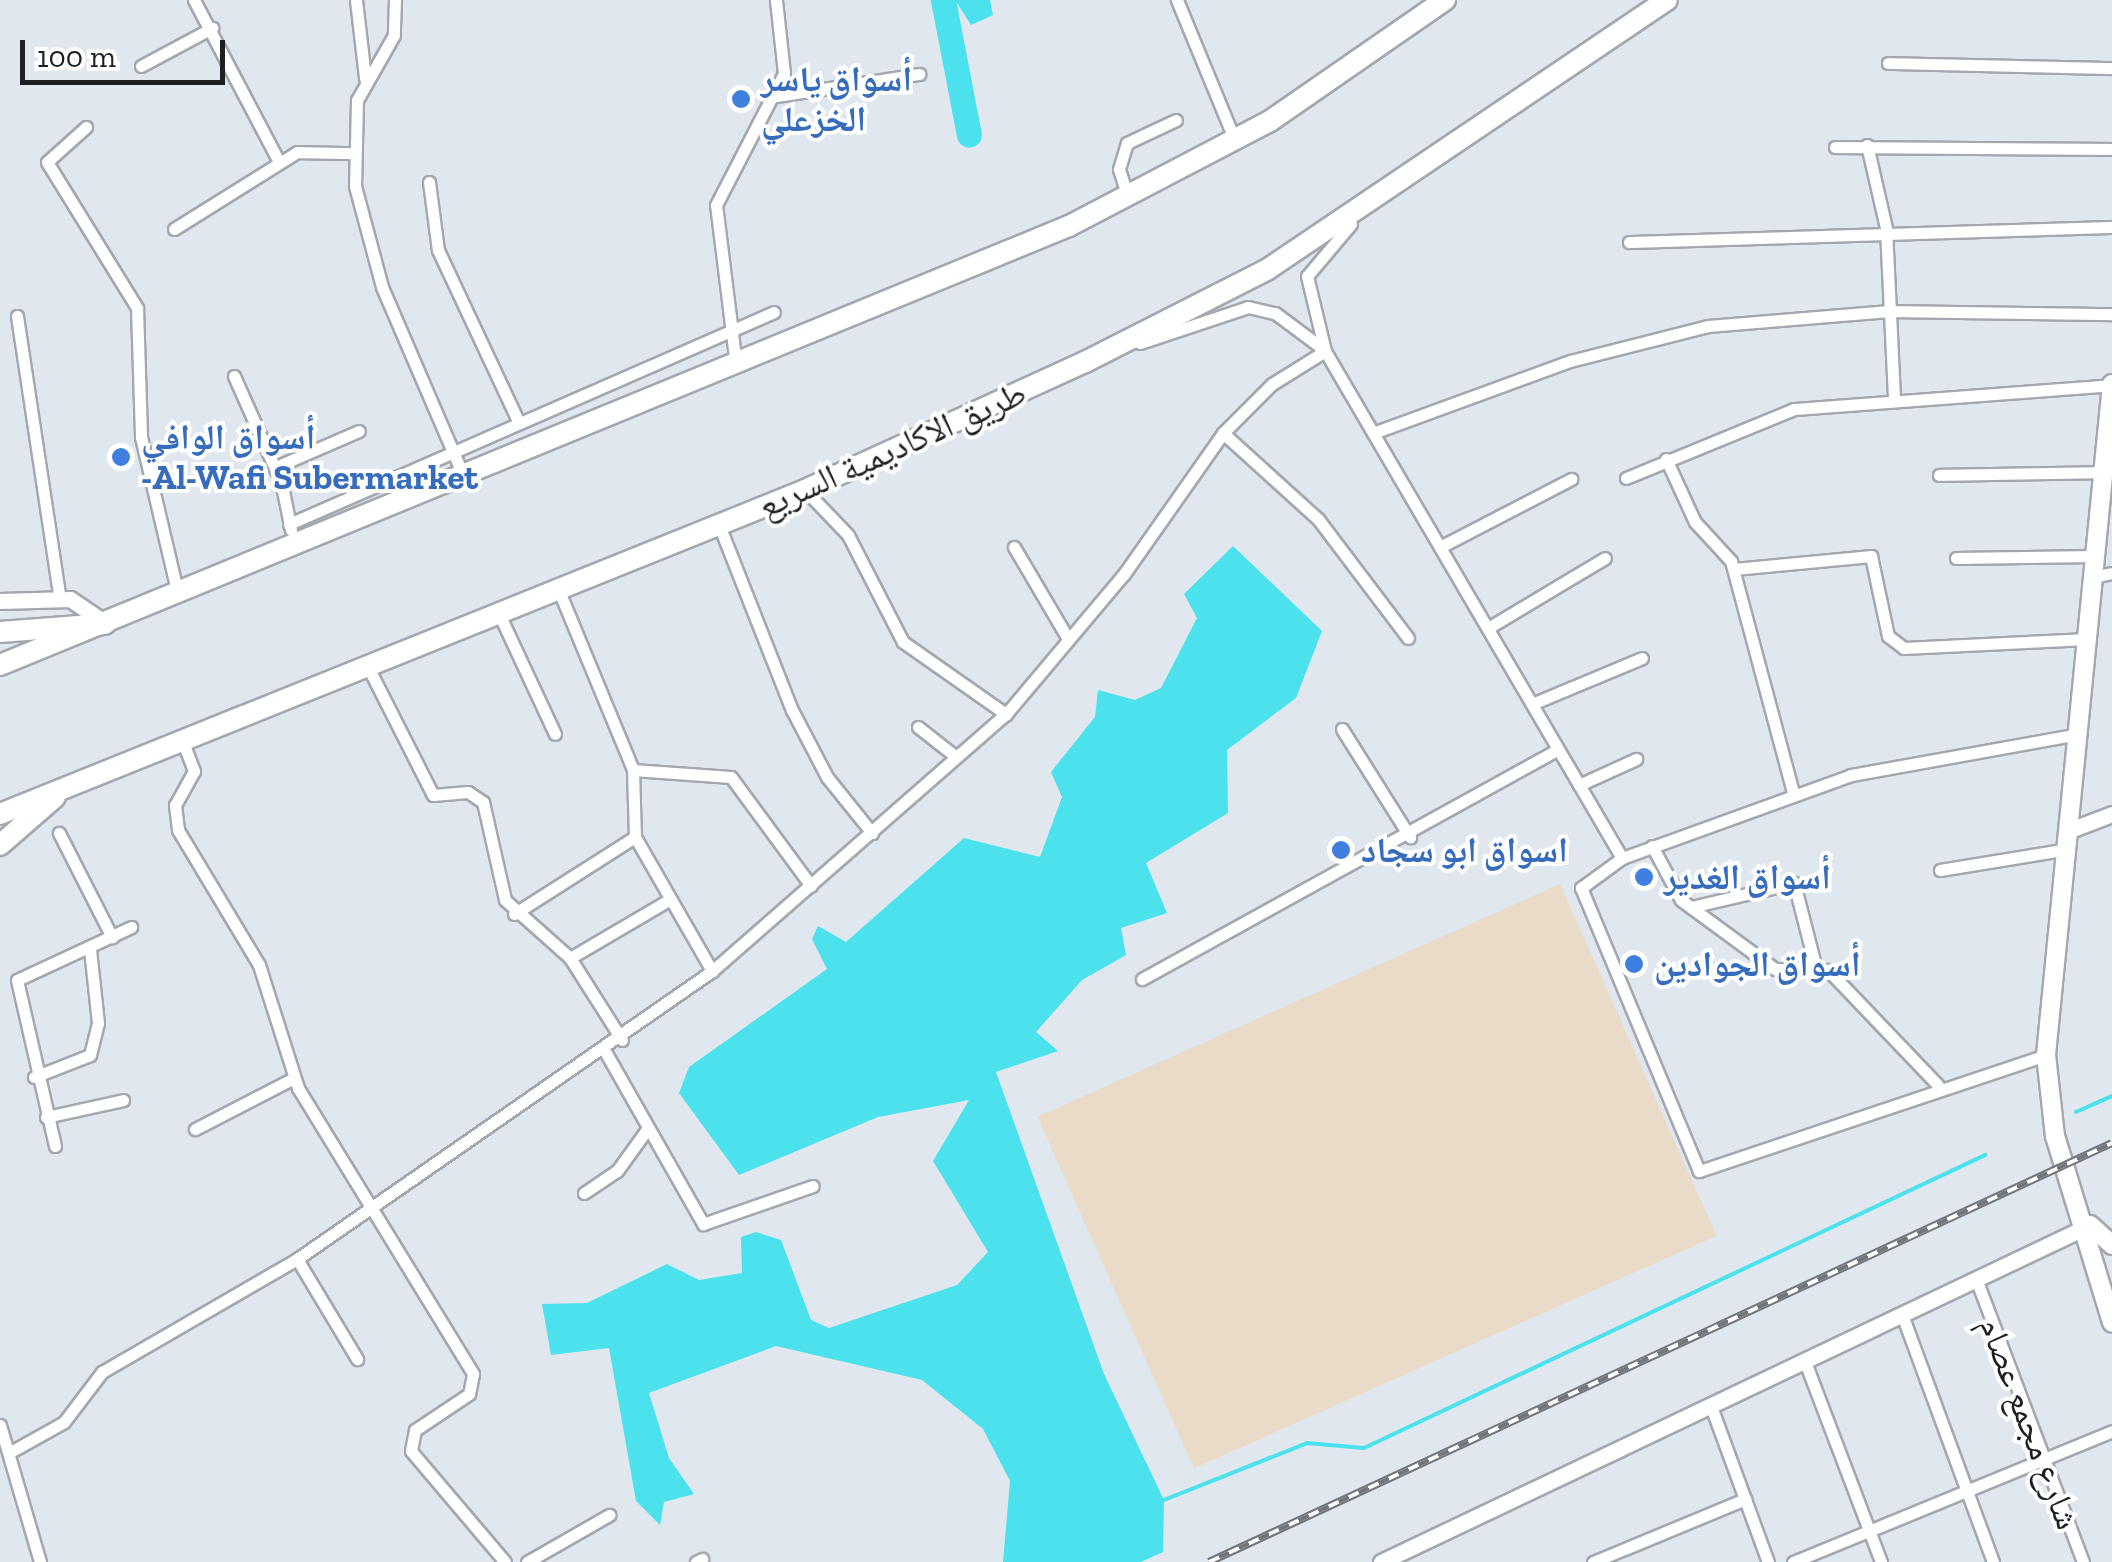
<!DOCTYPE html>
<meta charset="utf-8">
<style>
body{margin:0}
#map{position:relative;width:2112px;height:1562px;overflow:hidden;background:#e1e7ee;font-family:"Zilla Slab","Noto Naskh Arabic",serif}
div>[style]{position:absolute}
.commercial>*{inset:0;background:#eadac8;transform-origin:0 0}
.water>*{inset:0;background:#4ce2ed}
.stream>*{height:4px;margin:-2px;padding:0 2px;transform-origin:2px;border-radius:2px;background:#4ce2ed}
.river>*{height:25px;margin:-12.5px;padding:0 12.5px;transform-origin:12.5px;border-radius:12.5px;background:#4ce2ed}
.roads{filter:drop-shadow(2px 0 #a2a8ae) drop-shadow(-2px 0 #a2a8ae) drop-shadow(0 2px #a2a8ae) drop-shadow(0 -2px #a2a8ae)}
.street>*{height:11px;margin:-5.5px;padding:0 5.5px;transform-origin:5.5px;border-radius:5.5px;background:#fff}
.secondary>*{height:15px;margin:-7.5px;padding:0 7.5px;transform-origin:7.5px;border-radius:7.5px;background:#fff}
.primary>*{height:18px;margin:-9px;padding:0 9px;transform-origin:9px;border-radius:9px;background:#fff}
.highway>*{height:20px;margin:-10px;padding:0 10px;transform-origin:10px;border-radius:10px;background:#fff}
.rail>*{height:8px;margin-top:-4px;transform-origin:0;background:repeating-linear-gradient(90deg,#fff 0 11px,#727579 0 22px);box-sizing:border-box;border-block:2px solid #727579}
.dots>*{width:28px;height:28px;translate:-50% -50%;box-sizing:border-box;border:5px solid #fff;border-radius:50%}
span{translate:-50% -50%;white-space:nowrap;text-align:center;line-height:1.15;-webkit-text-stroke:8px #fff;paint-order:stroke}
.shop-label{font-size:35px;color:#366cbe;font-weight:700}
.left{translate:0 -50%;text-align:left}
.street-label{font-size:35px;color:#1d1f21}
.scale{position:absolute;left:20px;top:40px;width:205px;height:45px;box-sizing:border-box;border:5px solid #1d1f21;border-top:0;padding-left:12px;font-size:30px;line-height:35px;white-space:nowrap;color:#1d1f21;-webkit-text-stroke:8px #fff;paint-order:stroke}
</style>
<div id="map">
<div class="commercial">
<div style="left:1560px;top:884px;width:385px;height:572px;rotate:66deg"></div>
</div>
<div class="water">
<div style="clip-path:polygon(955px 0,990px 0,993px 15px,971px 25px)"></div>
<div style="clip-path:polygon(1233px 546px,1322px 631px,1296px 698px,1227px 750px,1228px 813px,1146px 863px,1167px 913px,1121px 928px,1126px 955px,1082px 980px,1036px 1032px,1058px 1051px,996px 1072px,1104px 1374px,1164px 1500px,1163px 1552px,1141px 1562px,1003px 1562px,1010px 1481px,983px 1429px,922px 1380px,776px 1346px,649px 1393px,669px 1458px,694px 1494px,664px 1502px,660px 1525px,636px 1501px,609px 1348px,551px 1355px,542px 1304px,587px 1303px,667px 1264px,699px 1280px,742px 1273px,741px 1237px,756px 1232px,781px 1240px,811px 1320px,829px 1328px,957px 1285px,988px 1252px,933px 1161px,969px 1100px,878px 1117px,739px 1175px,679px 1093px,689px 1067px,827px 969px,812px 939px,818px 926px,846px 942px,964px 838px,1040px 857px,1062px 797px,1051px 772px,1095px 717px,1098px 690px,1135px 700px,1161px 688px,1197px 618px,1184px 594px)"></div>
</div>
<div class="stream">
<div style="left:2076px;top:1112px;width:39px;rotate:-24deg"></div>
<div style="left:1164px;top:1500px;width:154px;rotate:-21.7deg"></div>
<div style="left:1307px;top:1443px;width:57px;rotate:5deg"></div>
<div style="left:1364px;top:1448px;width:687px;rotate:-25.26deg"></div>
</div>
<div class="river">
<div style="left:943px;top:0;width:137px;rotate:79.1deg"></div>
</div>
<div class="roads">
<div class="street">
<div style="left:194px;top:0;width:183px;rotate:62.3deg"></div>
<div style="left:356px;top:0;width:79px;rotate:83.4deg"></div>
<div style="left:395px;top:0;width:35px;rotate:92deg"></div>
<div style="left:394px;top:35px;width:75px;rotate:119.6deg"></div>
<div style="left:357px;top:100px;width:86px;rotate:91.3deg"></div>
<div style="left:355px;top:186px;width:105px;rotate:75deg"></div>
<div style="left:382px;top:287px;width:202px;rotate:66.7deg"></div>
<div style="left:1177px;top:0;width:152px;rotate:67.6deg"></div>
<div style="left:1888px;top:63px;width:224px;rotate:1.3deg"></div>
<div style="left:141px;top:66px;width:81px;rotate:-28.2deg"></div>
<div style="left:777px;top:96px;width:144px;rotate:-8.8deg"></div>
<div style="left:86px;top:127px;width:52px;rotate:138.1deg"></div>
<div style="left:47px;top:162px;width:172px;rotate:58.3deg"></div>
<div style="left:137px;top:308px;width:129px;rotate:88.2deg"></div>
<div style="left:141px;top:437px;width:162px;rotate:76.8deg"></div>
<div style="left:1867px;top:145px;width:85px;rotate:77.1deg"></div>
<div style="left:1886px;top:228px;width:169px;rotate:87.3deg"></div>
<div style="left:1835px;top:147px;width:277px;rotate:0.4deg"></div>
<div style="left:429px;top:182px;width:69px;rotate:82.5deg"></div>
<div style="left:438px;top:250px;width:187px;rotate:64.9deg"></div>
<div style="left:1128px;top:197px;width:29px;rotate:-108deg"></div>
<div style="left:1119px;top:169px;width:27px;rotate:-73deg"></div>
<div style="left:1127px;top:143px;width:54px;rotate:-25.1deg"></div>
<div style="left:1351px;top:224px;width:68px;rotate:130.2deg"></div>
<div style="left:1307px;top:276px;width:77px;rotate:76.5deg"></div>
<div style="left:1325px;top:351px;width:588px;rotate:59.64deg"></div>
<div style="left:174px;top:229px;width:145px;rotate:-32deg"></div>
<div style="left:297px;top:152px;width:54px;rotate:1.1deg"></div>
<div style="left:1629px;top:242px;width:483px;rotate:-1.8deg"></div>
<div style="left:17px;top:316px;width:286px;rotate:81.4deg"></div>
<div style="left:1140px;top:343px;width:114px;rotate:-18.4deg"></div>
<div style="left:1248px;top:307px;width:28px;rotate:13deg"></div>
<div style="left:1275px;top:313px;width:59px;rotate:36.7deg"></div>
<div style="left:735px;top:357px;width:153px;rotate:-97.1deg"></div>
<div style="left:716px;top:205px;width:148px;rotate:-62.7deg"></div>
<div style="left:784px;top:73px;width:73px;rotate:-96.3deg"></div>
<div style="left:234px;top:376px;width:104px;rotate:66.1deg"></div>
<div style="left:1223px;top:433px;width:128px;rotate:42.2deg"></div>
<div style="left:1318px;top:519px;width:149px;rotate:52.9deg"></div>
<div style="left:1373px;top:433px;width:210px;rotate:-20.1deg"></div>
<div style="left:1570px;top:361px;width:142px;rotate:-14.2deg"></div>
<div style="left:1708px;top:326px;width:185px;rotate:-4.7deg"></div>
<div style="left:1892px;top:311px;width:220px;rotate:0.8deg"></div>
<div style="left:1666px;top:459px;width:69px;rotate:65.3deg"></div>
<div style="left:1695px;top:522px;width:53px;rotate:47.3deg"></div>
<div style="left:1731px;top:561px;width:240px;rotate:75deg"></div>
<div style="left:1939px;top:475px;width:165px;rotate:-1deg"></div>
<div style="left:1626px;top:478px;width:182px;rotate:-22.3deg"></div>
<div style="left:1794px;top:409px;width:319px;rotate:-4.3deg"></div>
<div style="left:805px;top:490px;width:62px;rotate:46.3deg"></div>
<div style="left:848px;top:535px;width:120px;rotate:62.8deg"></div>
<div style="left:903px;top:642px;width:126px;rotate:35deg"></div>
<div style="left:289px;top:524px;width:529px;rotate:-23.61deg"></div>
<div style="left:719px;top:525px;width:199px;rotate:68.5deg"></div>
<div style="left:792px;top:710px;width:76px;rotate:62.4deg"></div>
<div style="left:827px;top:777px;width:72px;rotate:51.2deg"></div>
<div style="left:291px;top:530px;width:65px;rotate:-101.5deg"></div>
<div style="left:278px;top:466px;width:88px;rotate:-23.4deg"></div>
<div style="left:1014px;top:547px;width:104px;rotate:59.5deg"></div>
<div style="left:1440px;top:547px;width:148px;rotate:-27.4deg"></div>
<div style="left:1956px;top:558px;width:139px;rotate:-0.8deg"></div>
<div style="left:1734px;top:569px;width:138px;rotate:-5.4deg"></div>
<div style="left:1871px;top:556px;width:82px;rotate:78deg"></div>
<div style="left:1888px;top:636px;width:20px;rotate:37deg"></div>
<div style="left:1904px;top:648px;width:183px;rotate:-2.8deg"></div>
<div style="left:2092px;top:577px;width:20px;rotate:-11deg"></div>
<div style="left:559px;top:591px;width:194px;rotate:67.5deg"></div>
<div style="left:633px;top:770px;width:67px;rotate:88.3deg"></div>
<div style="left:635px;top:837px;width:155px;rotate:60.1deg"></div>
<div style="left:500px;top:616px;width:130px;rotate:65deg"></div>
<div style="left:1488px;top:628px;width:136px;rotate:-30.9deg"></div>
<div style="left:369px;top:669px;width:141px;rotate:63.1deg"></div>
<div style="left:433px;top:795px;width:35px;rotate:-5deg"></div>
<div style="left:468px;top:792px;width:18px;rotate:34deg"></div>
<div style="left:483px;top:802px;width:100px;rotate:77.3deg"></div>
<div style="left:505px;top:900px;width:87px;rotate:41.7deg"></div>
<div style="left:570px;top:958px;width:97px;rotate:57.6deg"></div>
<div style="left:1532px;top:704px;width:119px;rotate:-22.7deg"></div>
<div style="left:918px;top:727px;width:47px;rotate:38.1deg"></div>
<div style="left:1342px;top:729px;width:128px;rotate:57.8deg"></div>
<div style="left:184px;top:745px;width:28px;rotate:69deg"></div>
<div style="left:194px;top:771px;width:39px;rotate:119deg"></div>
<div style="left:175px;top:805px;width:25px;rotate:83deg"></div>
<div style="left:178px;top:830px;width:157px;rotate:59deg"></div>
<div style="left:259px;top:965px;width:129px;rotate:72.4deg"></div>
<div style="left:298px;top:1088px;width:335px;rotate:58.5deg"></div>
<div style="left:473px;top:1374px;width:20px;rotate:101deg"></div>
<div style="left:469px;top:1394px;width:65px;rotate:146.3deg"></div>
<div style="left:415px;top:1430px;width:21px;rotate:101deg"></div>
<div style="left:411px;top:1451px;width:145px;rotate:49.7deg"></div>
<div style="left:633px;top:770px;width:98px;rotate:4.1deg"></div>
<div style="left:731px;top:777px;width:135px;rotate:53.7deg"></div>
<div style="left:1579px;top:785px;width:63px;rotate:-24.5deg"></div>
<div style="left:59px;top:833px;width:117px;rotate:63deg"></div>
<div style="left:1652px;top:846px;width:61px;rotate:61.8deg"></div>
<div style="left:1681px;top:900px;width:117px;rotate:36.3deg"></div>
<div style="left:1775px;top:969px;width:53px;rotate:1.1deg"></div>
<div style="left:1828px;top:970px;width:159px;rotate:46.3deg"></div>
<div style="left:1940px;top:870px;width:130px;rotate:-9.3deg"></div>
<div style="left:1691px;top:907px;width:106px;rotate:-13.1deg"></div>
<div style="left:1794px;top:883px;width:85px;rotate:75.6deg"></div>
<div style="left:514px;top:914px;width:143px;rotate:-32.5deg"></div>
<div style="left:570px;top:958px;width:113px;rotate:-30.4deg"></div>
<div style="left:1142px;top:979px;width:475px;rotate:-28.9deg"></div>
<div style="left:606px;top:1053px;width:197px;rotate:60.4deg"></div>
<div style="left:703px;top:1224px;width:116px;rotate:-19.1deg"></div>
<div style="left:2046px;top:1055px;width:366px;rotate:161.5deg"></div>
<div style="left:1699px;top:1171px;width:307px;rotate:-112.6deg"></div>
<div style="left:1581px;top:888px;width:51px;rotate:-36.2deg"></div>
<div style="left:1622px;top:858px;width:244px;rotate:-19.9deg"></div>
<div style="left:1851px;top:775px;width:231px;rotate:-10.2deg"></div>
<div style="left:34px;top:1077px;width:60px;rotate:-21.4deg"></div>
<div style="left:90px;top:1055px;width:33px;rotate:-76deg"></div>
<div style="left:98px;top:1023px;width:74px;rotate:-96.2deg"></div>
<div style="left:46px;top:1117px;width:79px;rotate:-12.4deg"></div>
<div style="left:195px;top:1129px;width:111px;rotate:-27.3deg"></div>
<div style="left:55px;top:1146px;width:170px;rotate:-102.9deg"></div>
<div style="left:17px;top:980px;width:126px;rotate:-24.9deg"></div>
<div style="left:584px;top:1193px;width:40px;rotate:-34deg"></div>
<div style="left:617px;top:1171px;width:53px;rotate:-54.2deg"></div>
<div style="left:297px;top:1259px;width:117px;rotate:59deg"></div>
<div style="left:1978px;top:1284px;width:297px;rotate:69.3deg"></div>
<div style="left:1904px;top:1320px;width:258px;rotate:69.8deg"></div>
<div style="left:1807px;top:1367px;width:209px;rotate:69.2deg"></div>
<div style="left:1712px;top:1409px;width:163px;rotate:69.9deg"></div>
<div style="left:0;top:1425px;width:143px;rotate:73.7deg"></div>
<div style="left:14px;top:1450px;width:57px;rotate:-29.2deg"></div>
<div style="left:64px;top:1422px;width:63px;rotate:-52.8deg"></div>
<div style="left:102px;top:1372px;width:225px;rotate:-30.1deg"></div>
<div style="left:297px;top:1259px;width:505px;rotate:-34.76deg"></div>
<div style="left:712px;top:971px;width:390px;rotate:-41.2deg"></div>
<div style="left:1006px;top:714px;width:183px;rotate:-49.9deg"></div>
<div style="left:1124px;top:574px;width:172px;rotate:-54.9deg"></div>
<div style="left:1223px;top:433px;width:69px;rotate:-45deg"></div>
<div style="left:1272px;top:384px;width:62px;rotate:-31.9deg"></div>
<div style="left:527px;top:1562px;width:95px;rotate:-29.8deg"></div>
<div style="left:696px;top:1562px;width:7px;rotate:-27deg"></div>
<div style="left:1593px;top:1562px;width:165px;rotate:-22.5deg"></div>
<div style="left:1793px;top:1562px;width:345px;rotate:-22.3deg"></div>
</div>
<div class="secondary">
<div style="left:0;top:601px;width:70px;rotate:-1.6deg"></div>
<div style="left:70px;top:599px;width:45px;rotate:34deg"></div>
<div style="left:2070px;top:830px;width:45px;rotate:-20.9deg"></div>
<div style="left:1381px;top:1562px;width:785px;rotate:-25.42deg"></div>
</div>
<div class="primary">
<div style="left:2112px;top:384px;width:674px;rotate:95.62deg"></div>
<div style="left:2046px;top:1055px;width:81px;rotate:83.7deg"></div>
<div style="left:2055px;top:1136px;width:195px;rotate:73deg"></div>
<div style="left:2090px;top:1225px;width:30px;rotate:42deg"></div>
</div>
<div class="highway">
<div style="left:0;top:632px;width:105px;rotate:-4.4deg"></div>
<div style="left:0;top:665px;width:1156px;rotate:-22.33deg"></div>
<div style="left:1069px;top:226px;width:227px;rotate:-27.6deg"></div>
<div style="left:1270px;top:121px;width:213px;rotate:-34.7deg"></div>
<div style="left:0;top:814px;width:868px;rotate:-21.92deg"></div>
<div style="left:805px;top:490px;width:308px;rotate:-24.6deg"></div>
<div style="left:1085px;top:362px;width:205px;rotate:-26.9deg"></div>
<div style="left:1268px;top:269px;width:481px;rotate:-34deg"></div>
<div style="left:0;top:845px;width:73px;rotate:-41.1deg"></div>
</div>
</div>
<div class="rail">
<div style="left:1209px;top:1562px;width:995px;rotate:-24.89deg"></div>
</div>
<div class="dots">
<div style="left:741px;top:99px;background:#3f7fe0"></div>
<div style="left:121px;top:457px;background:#3f7fe0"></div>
<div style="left:1341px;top:850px;background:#3f7fe0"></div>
<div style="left:1644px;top:877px;background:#3f7fe0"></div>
<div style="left:1634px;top:964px;background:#3f7fe0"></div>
</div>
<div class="shop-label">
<span class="left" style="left:761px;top:99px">أسواق ياسر<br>الخزعلي</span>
<span class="left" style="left:141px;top:457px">أسواق الوافي<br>-Al-Wafi Subermarket</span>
<span class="left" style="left:1361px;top:850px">اسواق ابو سجاد</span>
<span class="left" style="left:1664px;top:877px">أسواق الغدير</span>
<span class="left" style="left:1654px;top:964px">أسواق الجوادين</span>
</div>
<div class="street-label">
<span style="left:892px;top:449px;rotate:-24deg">طريق الاكاديمية السريع</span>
<span style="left:2030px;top:1423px;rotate:69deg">شارع مجمع عصام</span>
</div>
<div class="scale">100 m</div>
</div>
